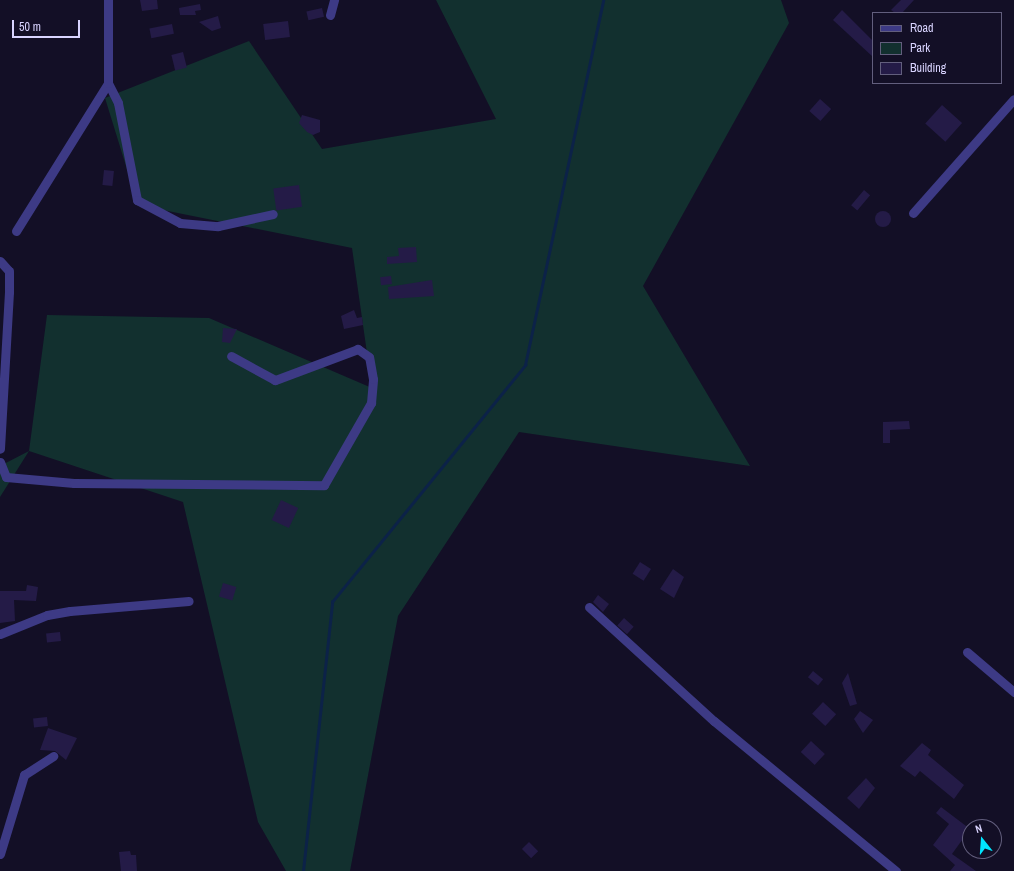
<!DOCTYPE html>
<style>
body{margin:0}
#map{position:relative;width:1014px;height:871px;overflow:hidden;background:#130f26;font-family:"Archivo Narrow",sans-serif}
div>[style]{position:absolute}
.green>*{inset:0;background:#12302f}
.stream>*{height:2.5px;margin:-1.25px;padding:0 1.25px;transform-origin:1.25px;border-radius:1.25px;background:#0c2248}
.building>*{inset:0;background:#241b47;transform-origin:0 0}
.round{border-radius:50%}
.street>*{height:9px;margin:-4.5px;padding:0 4.5px;transform-origin:4.5px;border-radius:4.5px;background:#3d3a85}
span{translate:-50% -50%;white-space:nowrap;text-align:center;line-height:1.15;-webkit-text-stroke:3.5px #130f26;paint-order:stroke}
.legend{position:absolute;left:872px;top:12px;width:130px;height:72px;box-sizing:border-box;background:#130f26;border:1px solid #625e7d;margin:0;padding:5px 7px;list-style:none;font-size:12px;color:#d9d4ff}
.legend li{display:flex;align-items:center;gap:8px;height:20px}
.legend b{width:20px;border:1px solid #625e7d}
.north{position:absolute;left:962px;top:819px;width:40px;height:40px;box-sizing:border-box;background:#130f26;border:1px solid #625e7d;border-radius:50%;rotate:343deg;font-size:11px;font-weight:700;line-height:16px;text-align:center;color:#d9d4ff}
.north::after{content:'';display:block;margin:auto;width:14px;height:18px;background:#00e5ff;clip-path:polygon(50% 0,100% 100%,50% 72%,0 100%)}
.scale{position:absolute;left:12px;top:20px;width:68px;height:18px;box-sizing:border-box;border:2px solid #d9d4ff;border-top:0;padding-left:5px;font-size:12px;line-height:14px;white-space:nowrap;color:#d9d4ff;-webkit-text-stroke:3px #130f26;paint-order:stroke}
</style>
<div id="map">
<div class="green">
<div style="clip-path:polygon(436px 0,781px 0,789px 23px,643px 286px,750px 466px,519px 432px,398px 616px,350px 871px,286px 871px,258px 822px,183px 502px,29px 451px,0 497px,0 466px,29px 451px,47px 315px,209px 318px,372px 388px,352px 248px,138px 205px,105px 98px,249px 41px,322px 149px,496px 119px)"></div>
</div>
<div class="stream">
<div style="left:303px;top:871px;width:271px;rotate:-83.8deg"></div>
<div style="left:332px;top:602px;width:306px;rotate:-50.8deg"></div>
<div style="left:525px;top:365px;width:373px;rotate:-77.9deg"></div>
</div>
<div class="building">
<div style="clip-path:polygon(140px 0,157px 0,158px 9px,142px 11px)"></div>
<div style="clip-path:polygon(901px 0,914px 0,902px 13px,895px 13px,891px 10px)"></div>
<div style="clip-path:polygon(200px 4px,201px 10px,195px 11px,196px 15px,180px 15px,179px 8px)"></div>
<div style="left:322px;top:8px;width:9px;height:16px;rotate:77deg"></div>
<div style="clip-path:polygon(842px 10px,873px 41px,873px 57px,833px 20px)"></div>
<div style="clip-path:polygon(218px 16px,221px 28px,212px 31px,199px 22px)"></div>
<div style="left:288px;top:21px;width:16px;height:25px;rotate:83deg"></div>
<div style="left:172px;top:24px;width:10px;height:23px;rotate:79deg"></div>
<div style="left:183px;top:52px;width:16px;height:12px;rotate:76deg"></div>
<div style="left:820px;top:99px;width:15px;height:16px;rotate:42deg"></div>
<div style="left:942px;top:105px;width:27px;height:25px;rotate:42deg"></div>
<div style="clip-path:polygon(302px 115px,320px 120px,320px 132px,313px 135px,307px 132px,299px 123px)"></div>
<div style="left:104px;top:170px;width:10px;height:15px;rotate:6deg"></div>
<div style="left:299px;top:185px;width:22px;height:26px;rotate:82deg"></div>
<div style="left:864px;top:190px;width:8px;height:20px;rotate:40deg"></div>
<div class="round" style="left:875px;top:211px;width:16px;height:16px"></div>
<div style="clip-path:polygon(416px 247px,417px 262px,387px 264px,387px 257px,399px 256px,398px 248px)"></div>
<div style="left:391px;top:276px;width:8px;height:11px;rotate:83deg"></div>
<div style="clip-path:polygon(432px 280px,434px 296px,389px 299px,388px 287px)"></div>
<div style="clip-path:polygon(354px 310px,357px 318px,362px 317px,363px 325px,344px 329px,341px 316px)"></div>
<div style="clip-path:polygon(223px 328px,237px 329px,230px 343px,222px 342px)"></div>
<div style="clip-path:polygon(909px 421px,910px 429px,890px 430px,890px 443px,883px 443px,883px 422px)"></div>
<div style="left:281px;top:500px;width:19px;height:22px;rotate:25deg"></div>
<div style="left:640px;top:562px;width:13px;height:14px;rotate:32deg"></div>
<div style="clip-path:polygon(673px 569px,684px 577px,674px 598px,660px 589px)"></div>
<div style="left:223px;top:583px;width:14px;height:14px;rotate:17deg"></div>
<div style="clip-path:polygon(27px 585px,38px 587px,36px 601px,14px 600px,15px 621px,0 623px,0 591px,26px 591px)"></div>
<div style="clip-path:polygon(598px 595px,609px 604px,603px 612px,593px 602px)"></div>
<div style="left:624px;top:618px;width:13px;height:10px;rotate:42deg"></div>
<div style="left:60px;top:632px;width:9px;height:14px;rotate:84deg"></div>
<div style="left:813px;top:671px;width:13px;height:8px;rotate:39deg"></div>
<div style="clip-path:polygon(848px 673px,857px 704px,850px 706px,842px 683px)"></div>
<div style="left:823px;top:702px;width:18px;height:16px;rotate:43deg"></div>
<div style="clip-path:polygon(860px 711px,873px 720px,863px 733px,854px 719px)"></div>
<div style="left:47px;top:717px;width:9px;height:14px;rotate:84deg"></div>
<div style="clip-path:polygon(48px 728px,77px 738px,66px 760px,55px 751px,40px 750px)"></div>
<div style="left:811px;top:741px;width:19px;height:15px;rotate:43deg"></div>
<div style="clip-path:polygon(922px 743px,931px 750px,928px 755px,964px 785px,954px 799px,920px 771px,915px 777px,900px 766px)"></div>
<div style="clip-path:polygon(866px 778px,875px 788px,859px 809px,847px 798px)"></div>
<div style="clip-path:polygon(941px 807px,970px 829px,952px 854px,976px 871px,950px 871px,955px 865px,933px 845px,949px 824px,936px 813px)"></div>
<div style="left:529px;top:842px;width:13px;height:10px;rotate:45deg"></div>
<div style="clip-path:polygon(130px 851px,131px 855px,136px 855px,137px 871px,121px 871px,119px 852px)"></div>
</div>
<div class="street">
<div style="left:330px;top:15px;width:16px;rotate:-75deg"></div>
<div style="left:108px;top:83px;width:22px;rotate:63deg"></div>
<div style="left:118px;top:103px;width:99px;rotate:78.9deg"></div>
<div style="left:137px;top:200px;width:49px;rotate:28.1deg"></div>
<div style="left:180px;top:223px;width:38px;rotate:5deg"></div>
<div style="left:218px;top:226px;width:56px;rotate:-12.3deg"></div>
<div style="left:913px;top:213px;width:152px;rotate:-48.5deg"></div>
<div style="left:16px;top:231px;width:174px;rotate:-58.1deg"></div>
<div style="left:108px;top:83px;width:83px;rotate:-90deg"></div>
<div style="left:0;top:261px;width:13px;rotate:48deg"></div>
<div style="left:9px;top:271px;width:21px;rotate:90deg"></div>
<div style="left:9px;top:292px;width:157px;rotate:93.3deg"></div>
<div style="left:0;top:462px;width:16px;rotate:68deg"></div>
<div style="left:6px;top:477px;width:68px;rotate:5deg"></div>
<div style="left:74px;top:483px;width:250px;rotate:0.5deg"></div>
<div style="left:324px;top:485px;width:95px;rotate:-60.2deg"></div>
<div style="left:371px;top:403px;width:24px;rotate:-85deg"></div>
<div style="left:373px;top:379px;width:22px;rotate:-100deg"></div>
<div style="left:369px;top:357px;width:14px;rotate:-144deg"></div>
<div style="left:358px;top:349px;width:89px;rotate:159.5deg"></div>
<div style="left:275px;top:380px;width:50px;rotate:-151.4deg"></div>
<div style="left:589px;top:607px;width:169px;rotate:42.4deg"></div>
<div style="left:714px;top:721px;width:236px;rotate:39.5deg"></div>
<div style="left:0;top:634px;width:51px;rotate:-22deg"></div>
<div style="left:47px;top:615px;width:23px;rotate:-10deg"></div>
<div style="left:70px;top:611px;width:119px;rotate:-4.8deg"></div>
<div style="left:967px;top:652px;width:62px;rotate:40.4deg"></div>
<div style="left:0;top:854px;width:83px;rotate:-73.1deg"></div>
<div style="left:24px;top:775px;width:35px;rotate:-33deg"></div>
</div>
<ul class="legend">
<li><b style="height:5px;background:#3d3a85"></b>Road</li>
<li><b style="height:11px;background:#12302f"></b>Park</li>
<li><b style="height:11px;background:#241b47"></b>Building</li>
</ul>
<div class="north">N</div>
<div class="scale">50 m</div>
</div>
